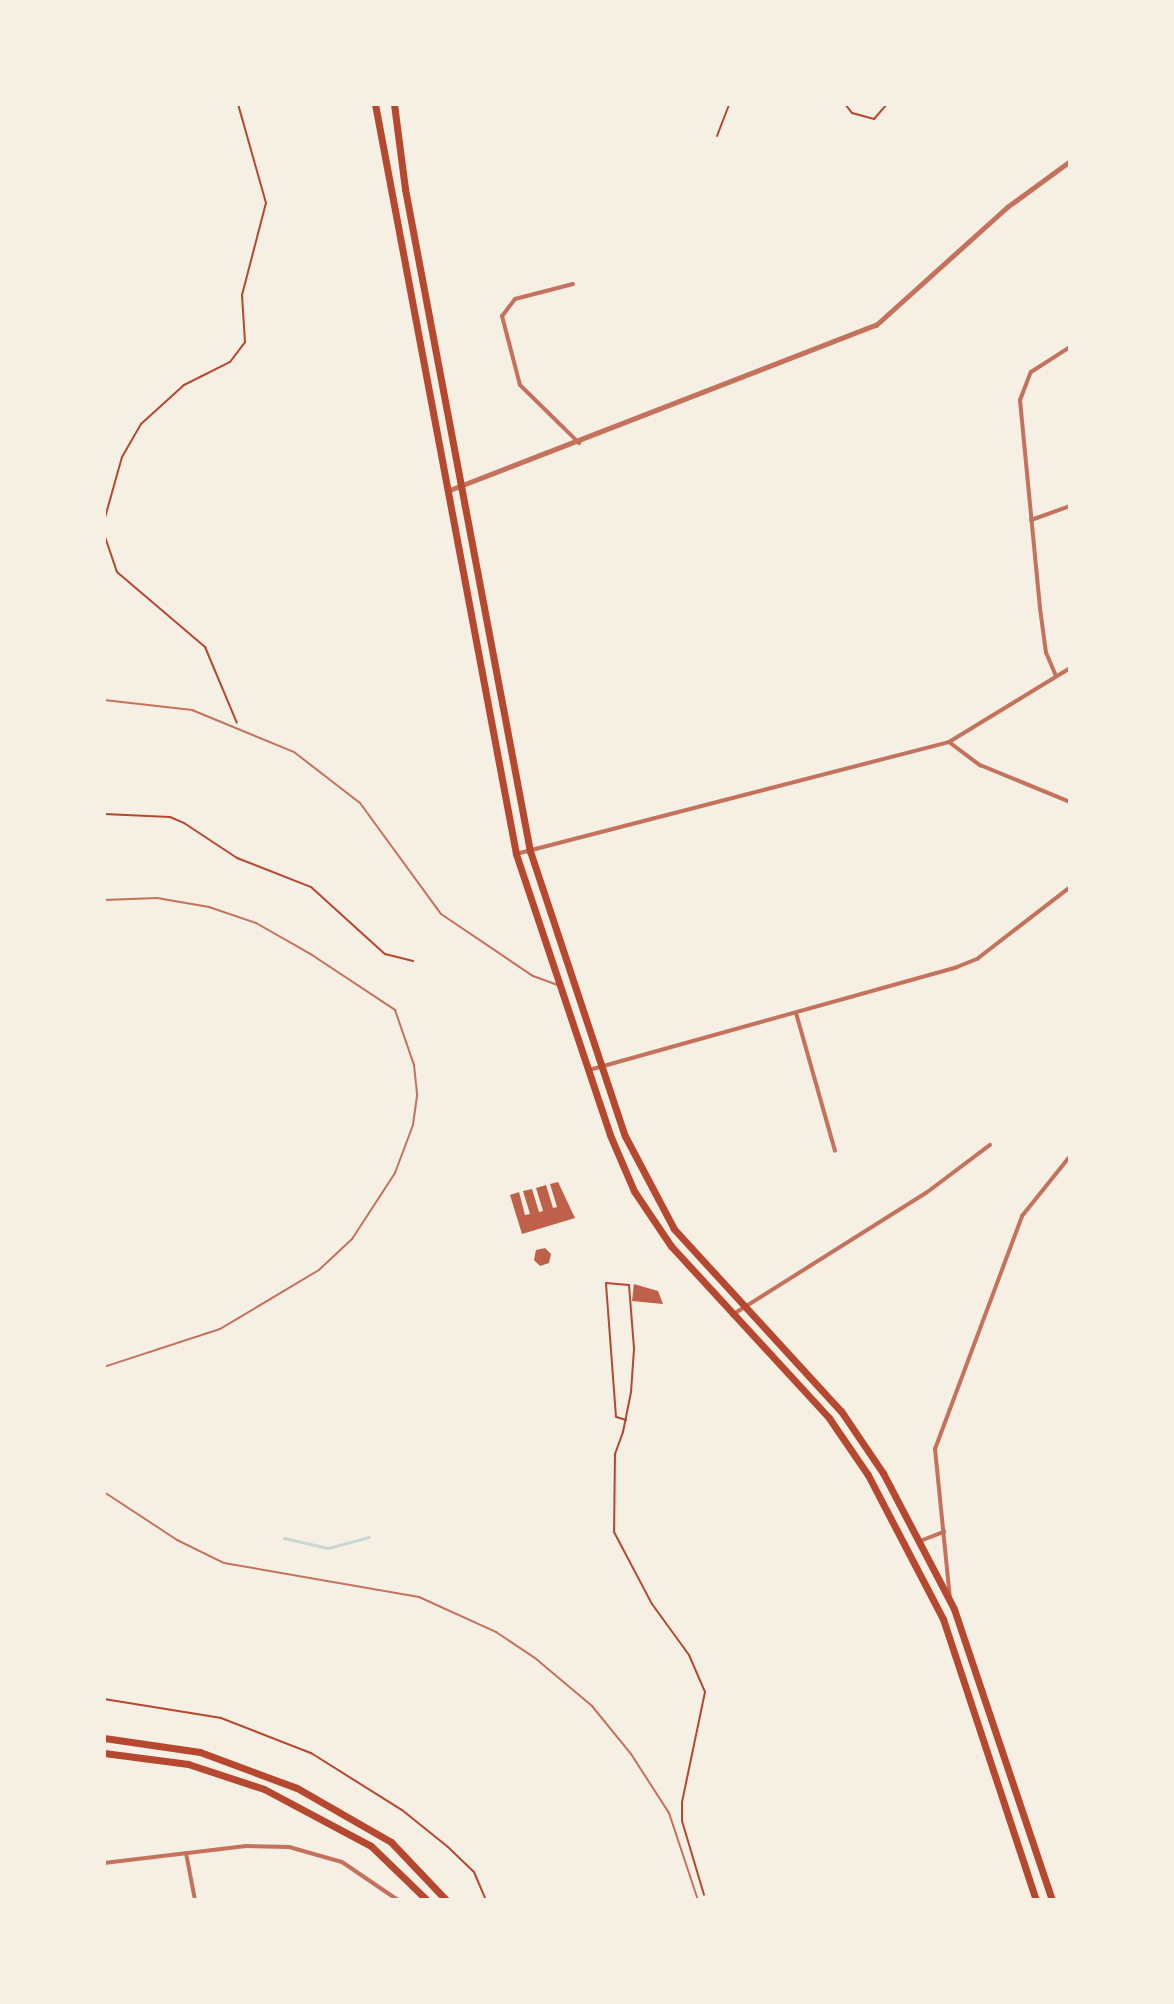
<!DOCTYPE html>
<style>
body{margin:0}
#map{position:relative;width:1174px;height:2004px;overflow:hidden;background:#f6efe4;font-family:"Fira Sans Condensed",sans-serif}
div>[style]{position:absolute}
.stream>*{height:3px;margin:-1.5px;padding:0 1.5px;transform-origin:1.5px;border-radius:1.5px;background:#c9d6d2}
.building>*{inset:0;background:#bf614a}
.path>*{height:2px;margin:-1px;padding:0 1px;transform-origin:1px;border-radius:1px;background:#b5482f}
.service>*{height:2px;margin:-1px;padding:0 1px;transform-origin:1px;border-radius:1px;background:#c5725c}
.minor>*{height:4px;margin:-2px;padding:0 2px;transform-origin:2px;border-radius:2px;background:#c5725c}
.tertiary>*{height:5px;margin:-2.5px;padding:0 2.5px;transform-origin:2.5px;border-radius:2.5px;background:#c5725c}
.trunk>*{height:7px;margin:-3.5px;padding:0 3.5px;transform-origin:3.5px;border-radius:3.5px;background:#b5482f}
span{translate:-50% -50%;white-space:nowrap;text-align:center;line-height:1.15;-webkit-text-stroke:6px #f6efe4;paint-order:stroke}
.frame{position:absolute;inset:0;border:106px solid #f6efe4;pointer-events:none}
</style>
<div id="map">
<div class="stream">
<div style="left:284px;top:1538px;width:45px;rotate:12.8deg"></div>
<div style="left:328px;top:1548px;width:42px;rotate:-15deg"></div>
</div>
<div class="building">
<div style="clip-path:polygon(558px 1182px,575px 1218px,522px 1234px,510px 1195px,519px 1192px,525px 1215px,530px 1214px,523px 1191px,532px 1189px,539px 1212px,543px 1211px,536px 1188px,546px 1185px,553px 1208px,557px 1207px,550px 1184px)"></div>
<div style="clip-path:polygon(545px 1248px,551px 1254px,549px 1263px,540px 1266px,534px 1260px,536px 1250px)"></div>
<div style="clip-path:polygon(634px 1284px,658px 1291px,663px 1304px,632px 1301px)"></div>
</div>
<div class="path">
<div style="left:845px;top:104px;width:11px;rotate:52deg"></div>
<div style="left:852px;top:113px;width:23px;rotate:15deg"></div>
<div style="left:874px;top:119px;width:20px;rotate:-49deg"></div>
<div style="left:717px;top:136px;width:34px;rotate:-69deg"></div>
<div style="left:104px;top:521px;width:66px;rotate:-74.3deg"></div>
<div style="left:122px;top:457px;width:38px;rotate:-60deg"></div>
<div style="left:141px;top:424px;width:58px;rotate:-42.2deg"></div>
<div style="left:184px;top:385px;width:51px;rotate:-26.6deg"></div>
<div style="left:230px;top:362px;width:25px;rotate:-53deg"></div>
<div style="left:245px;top:342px;width:47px;rotate:-93.7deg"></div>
<div style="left:242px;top:295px;width:95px;rotate:-75.4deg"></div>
<div style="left:266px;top:203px;width:103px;rotate:-105.8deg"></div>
<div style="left:104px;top:534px;width:40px;rotate:71.1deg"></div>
<div style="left:117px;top:572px;width:116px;rotate:40.4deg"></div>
<div style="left:205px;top:647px;width:82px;rotate:67.2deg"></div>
<div style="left:104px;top:814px;width:66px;rotate:2.6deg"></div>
<div style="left:170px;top:817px;width:15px;rotate:23deg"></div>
<div style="left:184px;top:823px;width:64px;rotate:33.4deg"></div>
<div style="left:237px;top:858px;width:79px;rotate:21.4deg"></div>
<div style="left:311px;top:887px;width:100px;rotate:42.2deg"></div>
<div style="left:385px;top:954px;width:29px;rotate:14deg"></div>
<div style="left:626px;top:1420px;width:10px;rotate:-163deg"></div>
<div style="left:616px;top:1417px;width:134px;rotate:-94.3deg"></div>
<div style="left:606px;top:1283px;width:23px;rotate:5deg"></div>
<div style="left:629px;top:1285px;width:64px;rotate:85.5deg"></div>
<div style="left:634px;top:1349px;width:43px;rotate:94deg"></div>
<div style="left:631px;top:1392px;width:41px;rotate:101.3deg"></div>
<div style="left:623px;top:1432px;width:23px;rotate:110deg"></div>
<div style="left:615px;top:1454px;width:78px;rotate:90.7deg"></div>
<div style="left:614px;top:1532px;width:81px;rotate:62.2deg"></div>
<div style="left:652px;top:1604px;width:63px;rotate:54deg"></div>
<div style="left:689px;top:1655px;width:40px;rotate:66.6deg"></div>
<div style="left:705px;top:1692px;width:112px;rotate:101.8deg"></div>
<div style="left:682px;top:1802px;width:19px;rotate:90deg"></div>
<div style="left:682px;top:1821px;width:77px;rotate:73.4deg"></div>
<div style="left:104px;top:1699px;width:119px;rotate:9.2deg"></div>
<div style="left:221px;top:1718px;width:97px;rotate:21.3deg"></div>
<div style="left:311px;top:1753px;width:107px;rotate:32.1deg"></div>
<div style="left:402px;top:1810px;width:59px;rotate:38.8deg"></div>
<div style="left:448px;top:1847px;width:36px;rotate:44deg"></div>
<div style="left:474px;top:1872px;width:30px;rotate:67deg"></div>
</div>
<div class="service">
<div style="left:104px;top:700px;width:89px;rotate:6.5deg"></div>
<div style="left:192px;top:710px;width:110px;rotate:22.4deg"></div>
<div style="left:294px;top:752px;width:83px;rotate:37.7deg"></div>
<div style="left:360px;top:803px;width:137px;rotate:53.9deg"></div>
<div style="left:441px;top:914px;width:111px;rotate:34deg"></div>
<div style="left:533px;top:976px;width:27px;rotate:20deg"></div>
<div style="left:104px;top:900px;width:53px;rotate:-2.2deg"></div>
<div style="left:157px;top:898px;width:53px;rotate:9.8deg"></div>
<div style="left:209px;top:907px;width:50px;rotate:18.8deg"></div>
<div style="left:256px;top:923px;width:64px;rotate:29.7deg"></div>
<div style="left:312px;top:955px;width:100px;rotate:33.5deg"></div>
<div style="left:395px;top:1010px;width:58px;rotate:70.9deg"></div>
<div style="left:414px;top:1065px;width:31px;rotate:84deg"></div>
<div style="left:417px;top:1096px;width:29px;rotate:98deg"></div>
<div style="left:413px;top:1125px;width:51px;rotate:110.6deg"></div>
<div style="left:395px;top:1173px;width:79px;rotate:123.1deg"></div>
<div style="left:352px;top:1239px;width:45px;rotate:136.8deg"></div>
<div style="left:319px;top:1270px;width:115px;rotate:149.2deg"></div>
<div style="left:220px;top:1329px;width:122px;rotate:161.9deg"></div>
<div style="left:104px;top:1492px;width:87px;rotate:33.3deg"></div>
<div style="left:177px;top:1540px;width:52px;rotate:26.1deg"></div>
<div style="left:224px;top:1563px;width:198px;rotate:9.9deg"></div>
<div style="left:419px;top:1597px;width:85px;rotate:24.4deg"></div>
<div style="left:496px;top:1632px;width:47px;rotate:33.7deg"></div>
<div style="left:535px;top:1658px;width:75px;rotate:40.1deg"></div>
<div style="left:592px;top:1706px;width:62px;rotate:50.9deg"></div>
<div style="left:631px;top:1754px;width:70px;rotate:57.2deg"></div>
<div style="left:669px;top:1813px;width:92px;rotate:71.6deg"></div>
</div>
<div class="minor">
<div style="left:573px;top:284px;width:60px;rotate:165.5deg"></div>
<div style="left:515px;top:299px;width:21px;rotate:127deg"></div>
<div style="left:502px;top:316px;width:71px;rotate:75.4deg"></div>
<div style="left:520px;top:385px;width:83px;rotate:44.5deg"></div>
<div style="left:1031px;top:520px;width:41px;rotate:-19.7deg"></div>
<div style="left:1056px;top:676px;width:25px;rotate:-113deg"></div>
<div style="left:1046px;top:653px;width:45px;rotate:-97.6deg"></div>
<div style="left:1040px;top:608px;width:209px;rotate:-95.5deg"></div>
<div style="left:1020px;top:400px;width:30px;rotate:-69deg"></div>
<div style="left:1031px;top:372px;width:46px;rotate:-32.7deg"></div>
<div style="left:949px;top:742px;width:39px;rotate:37deg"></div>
<div style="left:980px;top:765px;width:97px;rotate:22.3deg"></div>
<div style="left:516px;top:854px;width:447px;rotate:-14.5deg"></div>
<div style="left:949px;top:742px;width:142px;rotate:-31.4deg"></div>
<div style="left:796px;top:1013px;width:143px;rotate:74.2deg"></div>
<div style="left:589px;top:1070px;width:382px;rotate:-15.6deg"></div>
<div style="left:957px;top:967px;width:22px;rotate:-22deg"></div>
<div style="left:977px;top:959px;width:118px;rotate:-37.7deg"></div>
<div style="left:732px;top:1315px;width:229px;rotate:-32.2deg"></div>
<div style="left:926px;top:1193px;width:80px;rotate:-36.9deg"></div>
<div style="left:920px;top:1541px;width:26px;rotate:-21deg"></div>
<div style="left:950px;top:1599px;width:151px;rotate:-95.7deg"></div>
<div style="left:935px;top:1449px;width:249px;rotate:-69.5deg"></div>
<div style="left:1022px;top:1216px;width:77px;rotate:-51.3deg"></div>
<div style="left:186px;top:1853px;width:48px;rotate:79.2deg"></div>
<div style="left:104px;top:1863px;width:143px;rotate:-6.8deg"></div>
<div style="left:246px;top:1846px;width:43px;rotate:1.3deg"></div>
<div style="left:289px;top:1847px;width:55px;rotate:15.8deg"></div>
<div style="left:342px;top:1862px;width:68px;rotate:34.2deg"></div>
</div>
<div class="tertiary">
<div style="left:447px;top:491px;width:460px;rotate:-21.2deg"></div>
<div style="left:876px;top:325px;width:176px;rotate:-42deg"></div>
<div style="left:1007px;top:207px;width:78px;rotate:-36.1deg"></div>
</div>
<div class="trunk">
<div style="left:375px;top:104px;width:763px;rotate:79.35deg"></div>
<div style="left:516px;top:854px;width:296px;rotate:71.5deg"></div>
<div style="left:610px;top:1135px;width:61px;rotate:66.8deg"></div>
<div style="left:634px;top:1191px;width:66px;rotate:56.1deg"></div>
<div style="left:671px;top:1246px;width:234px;rotate:47.4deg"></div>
<div style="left:829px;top:1418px;width:69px;rotate:55.6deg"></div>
<div style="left:868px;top:1475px;width:162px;rotate:62.5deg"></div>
<div style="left:943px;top:1619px;width:296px;rotate:71.7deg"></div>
<div style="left:394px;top:104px;width:86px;rotate:82.6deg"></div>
<div style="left:405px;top:189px;width:674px;rotate:79.31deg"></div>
<div style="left:530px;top:851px;width:300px;rotate:71.6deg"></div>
<div style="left:625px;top:1136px;width:105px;rotate:62.2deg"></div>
<div style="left:674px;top:1229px;width:247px;rotate:47.5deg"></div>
<div style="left:841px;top:1411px;width:75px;rotate:55.9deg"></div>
<div style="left:883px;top:1473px;width:153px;rotate:62.4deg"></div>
<div style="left:954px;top:1609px;width:307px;rotate:71.4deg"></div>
<div style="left:104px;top:1738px;width:97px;rotate:8.3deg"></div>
<div style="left:200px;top:1752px;width:103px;rotate:20.4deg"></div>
<div style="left:297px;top:1788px;width:108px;rotate:29.9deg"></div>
<div style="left:391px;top:1842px;width:80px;rotate:46.5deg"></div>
<div style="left:104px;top:1753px;width:85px;rotate:7.5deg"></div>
<div style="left:188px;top:1764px;width:80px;rotate:18.2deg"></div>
<div style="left:264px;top:1789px;width:121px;rotate:28deg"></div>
<div style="left:371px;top:1846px;width:78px;rotate:44deg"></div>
</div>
<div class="frame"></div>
</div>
